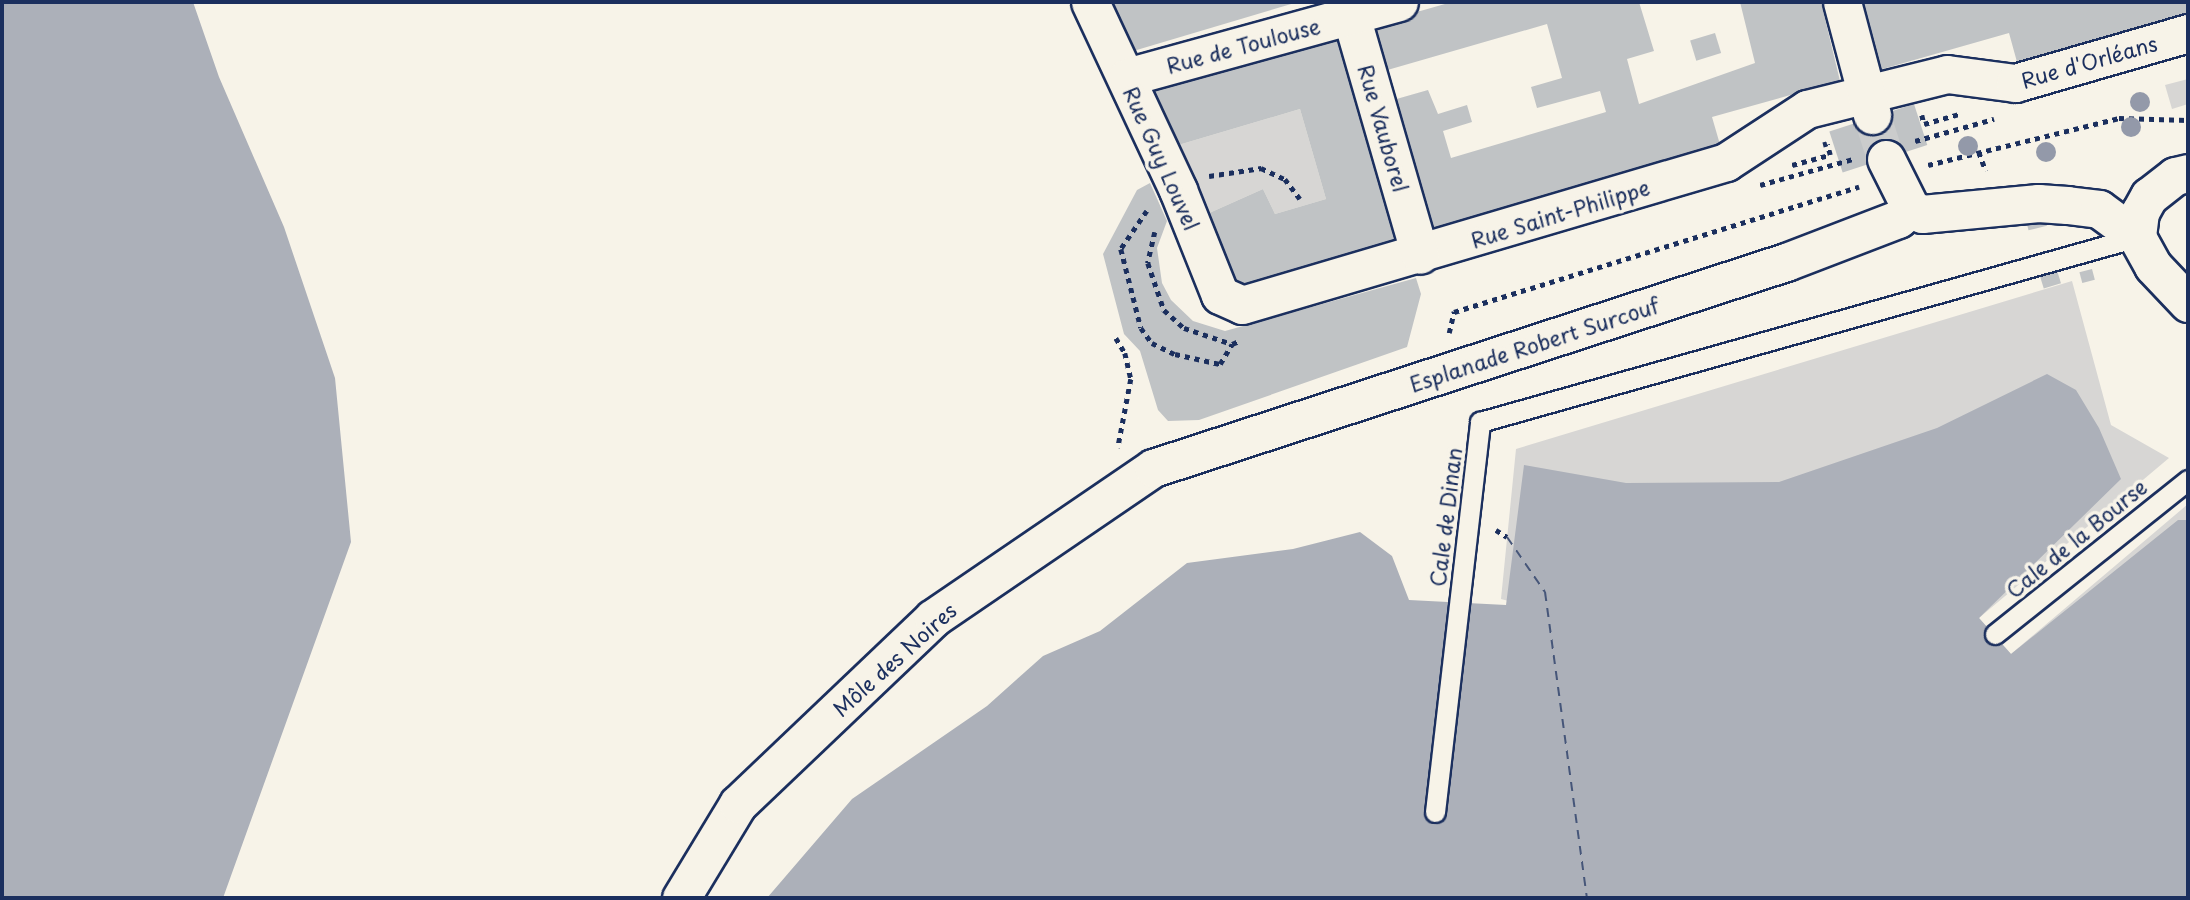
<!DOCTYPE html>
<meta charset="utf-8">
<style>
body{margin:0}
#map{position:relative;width:2190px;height:900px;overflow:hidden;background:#f7f3e8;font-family:"Playpen Sans",sans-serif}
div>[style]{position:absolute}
.green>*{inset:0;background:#d7d6d4}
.water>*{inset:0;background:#acb0b9}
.ferry>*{height:2px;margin-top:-1px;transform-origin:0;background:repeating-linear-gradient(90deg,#465679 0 9px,transparent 0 16px)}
.building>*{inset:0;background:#c0c3c5;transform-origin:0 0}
.street-tunnel>*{height:37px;margin-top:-18.5px;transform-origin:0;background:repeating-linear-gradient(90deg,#cbcccc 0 37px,transparent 0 55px)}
.path>*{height:4.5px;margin-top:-2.25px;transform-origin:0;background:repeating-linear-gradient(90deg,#1b2f5e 0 5px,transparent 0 10px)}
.roads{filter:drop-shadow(2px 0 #1b2f5e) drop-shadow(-2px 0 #1b2f5e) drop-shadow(0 2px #1b2f5e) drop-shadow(0 -2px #1b2f5e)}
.lane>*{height:19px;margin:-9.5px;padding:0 9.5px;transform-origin:9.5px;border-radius:9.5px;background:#f7f3e8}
.street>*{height:37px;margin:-18.5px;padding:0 18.5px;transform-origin:18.5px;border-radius:18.5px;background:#f7f3e8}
.trees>*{width:20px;height:20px;margin:-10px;border-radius:50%;background:#9399a9}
span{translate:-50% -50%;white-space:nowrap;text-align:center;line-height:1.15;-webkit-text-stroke:7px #f7f3e8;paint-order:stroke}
.street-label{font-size:21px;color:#1b2f5e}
.frame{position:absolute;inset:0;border:4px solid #1b2f5e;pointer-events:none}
</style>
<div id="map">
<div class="green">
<div style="clip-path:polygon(2188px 79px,2188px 104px,2172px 109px,2165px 85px)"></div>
<div style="clip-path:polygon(1300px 109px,1326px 199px,1275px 214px,1263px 189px,1207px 214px,1175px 146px)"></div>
<div style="clip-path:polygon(2072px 281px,2111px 425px,2169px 458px,1979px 618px,2011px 654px,2188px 504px,2188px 562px,1998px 674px,1567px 616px,1501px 599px,1516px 449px)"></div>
</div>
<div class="water">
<div style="clip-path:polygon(2px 2px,193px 2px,219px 77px,284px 227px,335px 378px,351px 542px,223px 898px,2px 898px)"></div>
<div style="clip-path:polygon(2047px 374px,2076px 390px,2099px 428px,2121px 479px,1979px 618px,2011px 654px,2178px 520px,2188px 520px,2188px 898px,767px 898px,852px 799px,987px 706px,1043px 656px,1100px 631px,1187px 563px,1293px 549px,1360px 532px,1392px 556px,1409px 600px,1506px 605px,1524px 465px,1626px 483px,1779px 482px,1937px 428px)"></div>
</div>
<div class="ferry">
<div style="left:1507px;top:537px;width:67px;rotate:55.4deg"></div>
<div style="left:1545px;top:592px;width:309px;rotate:82.2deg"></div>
</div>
<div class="building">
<div style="clip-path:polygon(1107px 2px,1298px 2px,1130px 52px)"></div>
<div style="clip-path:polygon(1452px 2px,1639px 2px,1654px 51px,1627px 59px,1639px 104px,1755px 63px,1740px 2px,1821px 2px,1840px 81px,1712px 117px,1721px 148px,1430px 232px,1393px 100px,1428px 90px,1438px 114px,1467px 105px,1472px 122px,1443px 131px,1451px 158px,1606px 112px,1600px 91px,1537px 108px,1531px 87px,1562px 78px,1547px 24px,1384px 71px,1371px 25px)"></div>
<div style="clip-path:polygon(1863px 2px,2188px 2px,2188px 13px,2017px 62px,2009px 33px,1879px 70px)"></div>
<div style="clip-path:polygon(1342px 33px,1401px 240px,1239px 286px,1207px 214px,1263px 189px,1275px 214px,1326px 199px,1300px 109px,1175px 146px,1150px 90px)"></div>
<div style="left:1715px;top:33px;width:21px;height:26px;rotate:73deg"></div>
<div style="left:1914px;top:104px;width:43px;height:89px;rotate:72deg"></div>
<div style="clip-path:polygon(1150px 183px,1167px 221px,1157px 248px,1162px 283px,1171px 300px,1193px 321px,1225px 331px,1416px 278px,1421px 294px,1407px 347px,1199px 420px,1168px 421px,1158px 410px,1140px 351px,1124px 334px,1103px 254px,1137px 190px)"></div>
<div style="left:2045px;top:218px;width:8px;height:19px;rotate:76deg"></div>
<div style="left:2056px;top:267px;width:17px;height:18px;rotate:73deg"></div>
<div style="left:2092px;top:269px;width:11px;height:13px;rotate:75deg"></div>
</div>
<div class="street-tunnel">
<div style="left:1872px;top:115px;width:46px;rotate:72.3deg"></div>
</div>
<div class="path">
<div style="left:1922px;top:115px;width:9px;rotate:77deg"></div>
<div style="left:1924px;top:124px;width:37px;rotate:-16deg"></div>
<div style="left:1915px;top:141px;width:82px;rotate:-15.6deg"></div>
<div style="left:1979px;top:152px;width:20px;rotate:70deg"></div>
<div style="left:1792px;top:165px;width:39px;rotate:-15deg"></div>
<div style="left:1830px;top:155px;width:11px;rotate:-105deg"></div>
<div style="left:1827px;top:144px;width:4px;rotate:166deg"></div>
<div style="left:1928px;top:165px;width:197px;rotate:-13.8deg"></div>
<div style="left:2119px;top:118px;width:69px;rotate:1.7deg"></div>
<div style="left:1209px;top:176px;width:53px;rotate:-8.7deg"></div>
<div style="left:1261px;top:168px;width:26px;rotate:25deg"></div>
<div style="left:1285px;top:179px;width:25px;rotate:53deg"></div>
<div style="left:1760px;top:185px;width:97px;rotate:-15.6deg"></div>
<div style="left:1147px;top:211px;width:46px;rotate:124.4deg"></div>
<div style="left:1121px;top:249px;width:81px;rotate:75.8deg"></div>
<div style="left:1141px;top:328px;width:19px;rotate:54deg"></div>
<div style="left:1152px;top:343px;width:25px;rotate:26deg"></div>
<div style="left:1175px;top:354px;width:46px;rotate:12.5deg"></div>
<div style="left:1220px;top:364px;width:23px;rotate:-59deg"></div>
<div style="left:1232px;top:344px;width:8px;rotate:-23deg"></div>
<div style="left:1155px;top:232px;width:32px;rotate:103deg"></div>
<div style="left:1148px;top:263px;width:50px;rotate:71.2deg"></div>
<div style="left:1164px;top:310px;width:27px;rotate:42deg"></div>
<div style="left:1184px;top:328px;width:51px;rotate:18.4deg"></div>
<div style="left:1449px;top:333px;width:22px;rotate:-77deg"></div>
<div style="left:1454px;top:312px;width:424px;rotate:-17.2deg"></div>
<div style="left:1116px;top:338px;width:17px;rotate:59deg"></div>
<div style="left:1125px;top:353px;width:27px;rotate:77deg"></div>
<div style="left:1131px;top:379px;width:70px;rotate:100.7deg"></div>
<div style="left:1496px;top:530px;width:13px;rotate:32deg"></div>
</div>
<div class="roads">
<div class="lane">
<div style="left:1995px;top:634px;width:247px;rotate:-38.6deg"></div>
<div style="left:1435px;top:812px;width:393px;rotate:-83.4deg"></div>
<div style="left:1480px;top:422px;width:683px;rotate:-15.73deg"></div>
</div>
<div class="street">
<div style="left:1090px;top:2px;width:208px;rotate:64.9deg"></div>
<div style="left:1178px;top:190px;width:113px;rotate:68.2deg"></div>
<div style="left:1220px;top:295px;width:24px;rotate:24deg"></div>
<div style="left:1242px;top:305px;width:505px;rotate:-16.46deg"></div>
<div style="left:1726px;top:162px;width:97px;rotate:-33.2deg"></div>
<div style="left:1807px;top:109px;width:144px;rotate:-14deg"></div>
<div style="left:1947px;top:74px;width:69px;rotate:7.5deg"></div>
<div style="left:2015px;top:83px;width:180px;rotate:-16.1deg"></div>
<div style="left:1347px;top:2px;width:263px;rotate:73.9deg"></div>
<div style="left:1842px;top:2px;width:117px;rotate:75.1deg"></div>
<div style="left:1127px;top:77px;width:282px;rotate:-15.4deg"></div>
<div style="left:1886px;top:159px;width:56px;rotate:63.4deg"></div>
<div style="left:1911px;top:209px;width:12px;rotate:24deg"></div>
<div style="left:1922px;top:214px;width:117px;rotate:-5.4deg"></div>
<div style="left:2038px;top:203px;width:29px;rotate:4deg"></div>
<div style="left:2067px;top:205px;width:32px;rotate:7deg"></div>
<div style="left:2099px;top:209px;width:47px;rotate:36.4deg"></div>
<div style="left:2188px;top:173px;width:13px;rotate:167deg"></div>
<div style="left:2175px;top:176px;width:33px;rotate:142deg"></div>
<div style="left:2149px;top:196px;width:18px;rotate:119deg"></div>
<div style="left:2140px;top:212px;width:25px;rotate:97deg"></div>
<div style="left:2137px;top:237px;width:33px;rotate:61deg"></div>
<div style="left:2153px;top:266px;width:51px;rotate:46.6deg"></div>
<div style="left:681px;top:898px;width:110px;rotate:-58.8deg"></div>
<div style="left:738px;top:804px;width:269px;rotate:-43.6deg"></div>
<div style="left:933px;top:618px;width:266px;rotate:-34.3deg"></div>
<div style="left:1153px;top:468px;width:666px;rotate:-18.03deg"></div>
<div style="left:1786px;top:262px;width:120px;rotate:-21deg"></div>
<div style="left:1898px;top:219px;width:16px;rotate:-38deg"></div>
</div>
</div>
<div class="trees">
<div style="left:2140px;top:102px"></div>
<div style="left:2131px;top:127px"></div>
<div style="left:1968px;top:146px"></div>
<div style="left:2046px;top:152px"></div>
</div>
<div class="street-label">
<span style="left:1243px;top:45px;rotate:-15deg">Rue de Toulouse</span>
<span style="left:2089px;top:61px;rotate:-16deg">Rue d'Orléans</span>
<span style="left:1384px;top:128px;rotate:74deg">Rue Vauborel</span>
<span style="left:1162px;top:158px;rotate:66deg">Rue Guy Louvel</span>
<span style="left:1560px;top:213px;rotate:-17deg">Rue Saint-Philippe</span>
<span style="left:1534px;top:344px;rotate:-18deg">Esplanade Robert Surcouf</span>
<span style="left:1445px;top:517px;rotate:-83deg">Cale de Dinan</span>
<span style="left:2076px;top:538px;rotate:-39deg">Cale de la Bourse</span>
<span style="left:894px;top:659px;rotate:-42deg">Môle des Noires</span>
</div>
<div class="frame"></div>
</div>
